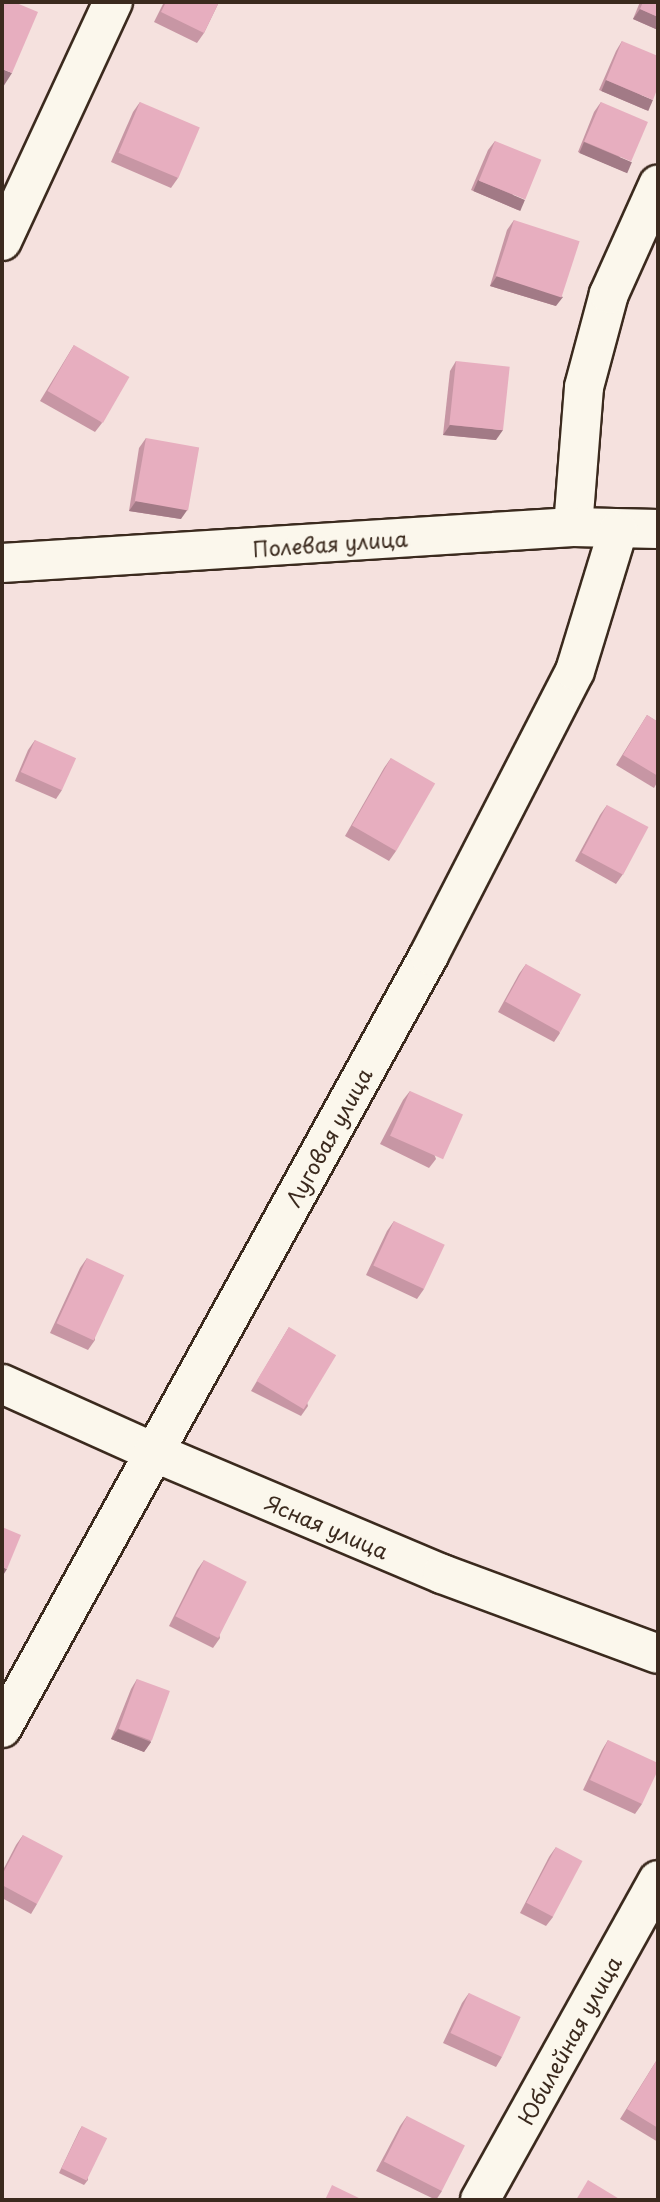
<!DOCTYPE html>
<meta charset="utf-8">
<style>
body{margin:0}
#map{position:relative;width:660px;height:2202px;overflow:hidden;background:#f5e1de;font-family:"Playpen Sans",sans-serif}
div>[style]{position:absolute}
.roads{filter:drop-shadow(2px 0 #3b2a1e) drop-shadow(-2px 0 #3b2a1e) drop-shadow(0 2px #3b2a1e) drop-shadow(0 -2px #3b2a1e)}
.minor>*{height:38px;margin:-19px;padding:0 19px;transform-origin:19px;border-radius:19px;background:#fbf7ec}
.wall>*{inset:0;background:#c796a4}
.shaded-wall>*{inset:0;background:#a27a86;transform-origin:0 0}
.building>*{inset:0;background:#e7aebf;transform-origin:0 0}
span{translate:-50% -50%;white-space:nowrap;text-align:center;line-height:1.15;-webkit-text-stroke:5px #fbf7ec;paint-order:stroke}
.street-label{font-size:21px;color:#3b2a1e}
.frame{position:absolute;inset:0;border:4px solid #3b2a1e;pointer-events:none}
</style>
<div id="map">
<div class="roads">
<div class="minor">
<div style="left:2px;top:241px;width:264px;rotate:-65.1deg"></div>
<div style="left:573px;top:527px;width:140px;rotate:-85.5deg"></div>
<div style="left:584px;top:387px;width:96px;rotate:-75deg"></div>
<div style="left:609px;top:294px;width:120px;rotate:-65.8deg"></div>
<div style="left:2px;top:563px;width:572px;rotate:-3.61deg"></div>
<div style="left:573px;top:527px;width:85px;rotate:1.3deg"></div>
<div style="left:2px;top:1384px;width:166px;rotate:24.2deg"></div>
<div style="left:153px;top:1452px;width:314px;rotate:22.9deg"></div>
<div style="left:442px;top:1574px;width:230px;rotate:20.3deg"></div>
<div style="left:2px;top:1728px;width:883px;rotate:-61.08deg"></div>
<div style="left:429px;top:955px;width:319px;rotate:-62.8deg"></div>
<div style="left:575px;top:671px;width:147px;rotate:-73deg"></div>
<div style="left:480px;top:2200px;width:366px;rotate:-60.9deg"></div>
</div>
</div>
<div class="wall">
<div style="clip-path:polygon(164px 2px,219px 2px,204px 33px,197px 43px,154px 22px)"></div>
<div style="clip-path:polygon(640px 2px,658px 2px,658px 30px,633px 19px)"></div>
<div style="clip-path:polygon(622px 41px,646px 110px,599px 90px,616px 51px)"></div>
<div style="clip-path:polygon(140px 102px,178px 178px,171px 188px,111px 162px,133px 112px)"></div>
<div style="clip-path:polygon(601px 102px,625px 172px,578px 152px,594px 112px)"></div>
<div style="clip-path:polygon(495px 141px,518px 210px,471px 190px,488px 150px)"></div>
<div style="clip-path:polygon(514px 220px,556px 306px,490px 286px,507px 230px)"></div>
<div style="clip-path:polygon(74px 345px,102px 423px,95px 432px,40px 401px)"></div>
<div style="clip-path:polygon(456px 361px,496px 440px,443px 435px,450px 371px)"></div>
<div style="clip-path:polygon(146px 438px,181px 519px,129px 511px,139px 448px)"></div>
<div style="clip-path:polygon(647px 715px,658px 722px,658px 781px,654px 788px,616px 765px)"></div>
<div style="clip-path:polygon(35px 740px,62px 790px,56px 799px,15px 781px,28px 750px)"></div>
<div style="clip-path:polygon(391px 758px,396px 851px,389px 861px,345px 836px,384px 768px)"></div>
<div style="clip-path:polygon(607px 805px,623px 874px,616px 884px,575px 861px,600px 815px)"></div>
<div style="clip-path:polygon(526px 964px,560px 1033px,554px 1042px,498px 1012px,519px 974px)"></div>
<div style="clip-path:polygon(410px 1091px,436px 1159px,429px 1168px,380px 1144px,403px 1100px)"></div>
<div style="clip-path:polygon(394px 1221px,424px 1289px,417px 1299px,366px 1275px,387px 1231px)"></div>
<div style="clip-path:polygon(87px 1258px,95px 1340px,88px 1350px,50px 1333px,80px 1268px)"></div>
<div style="clip-path:polygon(289px 1327px,308px 1406px,301px 1416px,251px 1391px)"></div>
<div style="clip-path:polygon(204px 1560px,220px 1638px,213px 1648px,169px 1626px,197px 1570px)"></div>
<div style="clip-path:polygon(137px 1679px,151px 1742px,144px 1752px,111px 1739px,131px 1689px)"></div>
<div style="clip-path:polygon(608px 1740px,642px 1804px,635px 1814px,583px 1790px,602px 1750px)"></div>
<div style="clip-path:polygon(23px 1835px,37px 1904px,31px 1914px,2px 1898px,2px 1872px,16px 1845px)"></div>
<div style="clip-path:polygon(556px 1847px,553px 1917px,546px 1926px,520px 1913px,549px 1857px)"></div>
<div style="clip-path:polygon(469px 1993px,502px 2057px,496px 2067px,443px 2043px,462px 2003px)"></div>
<div style="clip-path:polygon(658px 2058px,658px 2142px,620px 2119px)"></div>
<div style="clip-path:polygon(407px 2116px,442px 2191px,436px 2200px,376px 2171px,400px 2126px)"></div>
<div style="clip-path:polygon(82px 2126px,88px 2180px,84px 2185px,59px 2173px,79px 2131px)"></div>
</div>
<div class="shaded-wall">
<div style="clip-path:polygon(640px 9px,658px 17px,658px 30px,633px 19px)"></div>
<div style="clip-path:polygon(2px 69px,12px 73px,3px 87px,2px 86px)"></div>
<div style="left:606px;top:80px;width:51px;height:12px;rotate:23deg"></div>
<div style="left:584px;top:142px;width:52px;height:12px;rotate:23deg"></div>
<div style="left:478px;top:180px;width:51px;height:12px;rotate:23deg"></div>
<div style="clip-path:polygon(497px 276px,563px 297px,556px 306px,490px 286px)"></div>
<div style="clip-path:polygon(450px 425px,503px 430px,496px 440px,443px 435px)"></div>
<div style="clip-path:polygon(136px 501px,188px 509px,181px 519px,129px 511px)"></div>
<div style="clip-path:polygon(2px 1567px,7px 1569px,2px 1577px)"></div>
<div style="clip-path:polygon(118px 1729px,151px 1742px,144px 1752px,111px 1739px)"></div>
</div>
<div class="building">
<div style="clip-path:polygon(2px 2px,14px 2px,38px 12px,12px 73px,2px 69px)"></div>
<div style="clip-path:polygon(166px 2px,219px 2px,204px 33px,161px 12px)"></div>
<div style="clip-path:polygon(643px 2px,658px 2px,658px 17px,640px 9px)"></div>
<div style="clip-path:polygon(622px 41px,658px 56px,658px 87px,653px 100px,606px 80px)"></div>
<div style="left:140px;top:102px;width:65px;height:55px;rotate:23deg"></div>
<div style="left:601px;top:102px;width:51px;height:43px;rotate:23deg"></div>
<div style="left:495px;top:141px;width:50px;height:43px;rotate:22deg"></div>
<div style="left:514px;top:220px;width:69px;height:59px;rotate:18deg"></div>
<div style="left:74px;top:345px;width:64px;height:53px;rotate:30deg"></div>
<div style="left:456px;top:361px;width:54px;height:64px;rotate:6deg"></div>
<div style="left:146px;top:438px;width:54px;height:64px;rotate:10deg"></div>
<div style="clip-path:polygon(647px 715px,658px 722px,658px 776px,623px 755px)"></div>
<div style="left:35px;top:740px;width:45px;height:35px;rotate:24deg"></div>
<div style="left:391px;top:758px;width:51px;height:78px;rotate:30deg"></div>
<div style="left:607px;top:805px;width:47px;height:54px;rotate:28deg"></div>
<div style="left:526px;top:964px;width:63px;height:43px;rotate:29deg"></div>
<div style="left:410px;top:1091px;width:58px;height:49px;rotate:24deg"></div>
<div style="left:394px;top:1221px;width:56px;height:49px;rotate:25deg"></div>
<div style="left:87px;top:1258px;width:41px;height:72px;rotate:25deg"></div>
<div style="left:289px;top:1327px;width:55px;height:63px;rotate:31deg"></div>
<div style="clip-path:polygon(2px 1527px,21px 1535px,7px 1569px,2px 1567px)"></div>
<div style="left:204px;top:1560px;width:48px;height:63px;rotate:27deg"></div>
<div style="left:137px;top:1679px;width:35px;height:53px;rotate:20deg"></div>
<div style="clip-path:polygon(608px 1740px,658px 1763px,658px 1770px,642px 1804px,590px 1780px)"></div>
<div style="clip-path:polygon(23px 1835px,63px 1856px,37px 1904px,2px 1885px,2px 1875px)"></div>
<div style="left:556px;top:1847px;width:30px;height:63px;rotate:28deg"></div>
<div style="left:469px;top:1993px;width:57px;height:44px;rotate:25deg"></div>
<div style="clip-path:polygon(658px 2058px,658px 2128px,627px 2109px)"></div>
<div style="left:407px;top:2116px;width:65px;height:51px;rotate:27deg"></div>
<div style="left:82px;top:2126px;width:28px;height:47px;rotate:26deg"></div>
<div style="clip-path:polygon(588px 2180px,621px 2200px,576px 2200px)"></div>
<div style="clip-path:polygon(332px 2185px,363px 2200px,325px 2200px)"></div>
</div>
<div class="street-label">
<span style="left:330px;top:543px;rotate:-4deg">Полевая улица</span>
<span style="left:328px;top:1137px;rotate:-61deg">Луговая улица</span>
<span style="left:327px;top:1526px;rotate:23deg">Ясная улица</span>
<span style="left:569px;top:2040px;rotate:-61deg">Юбилейная улица</span>
</div>
<div class="frame"></div>
</div>
